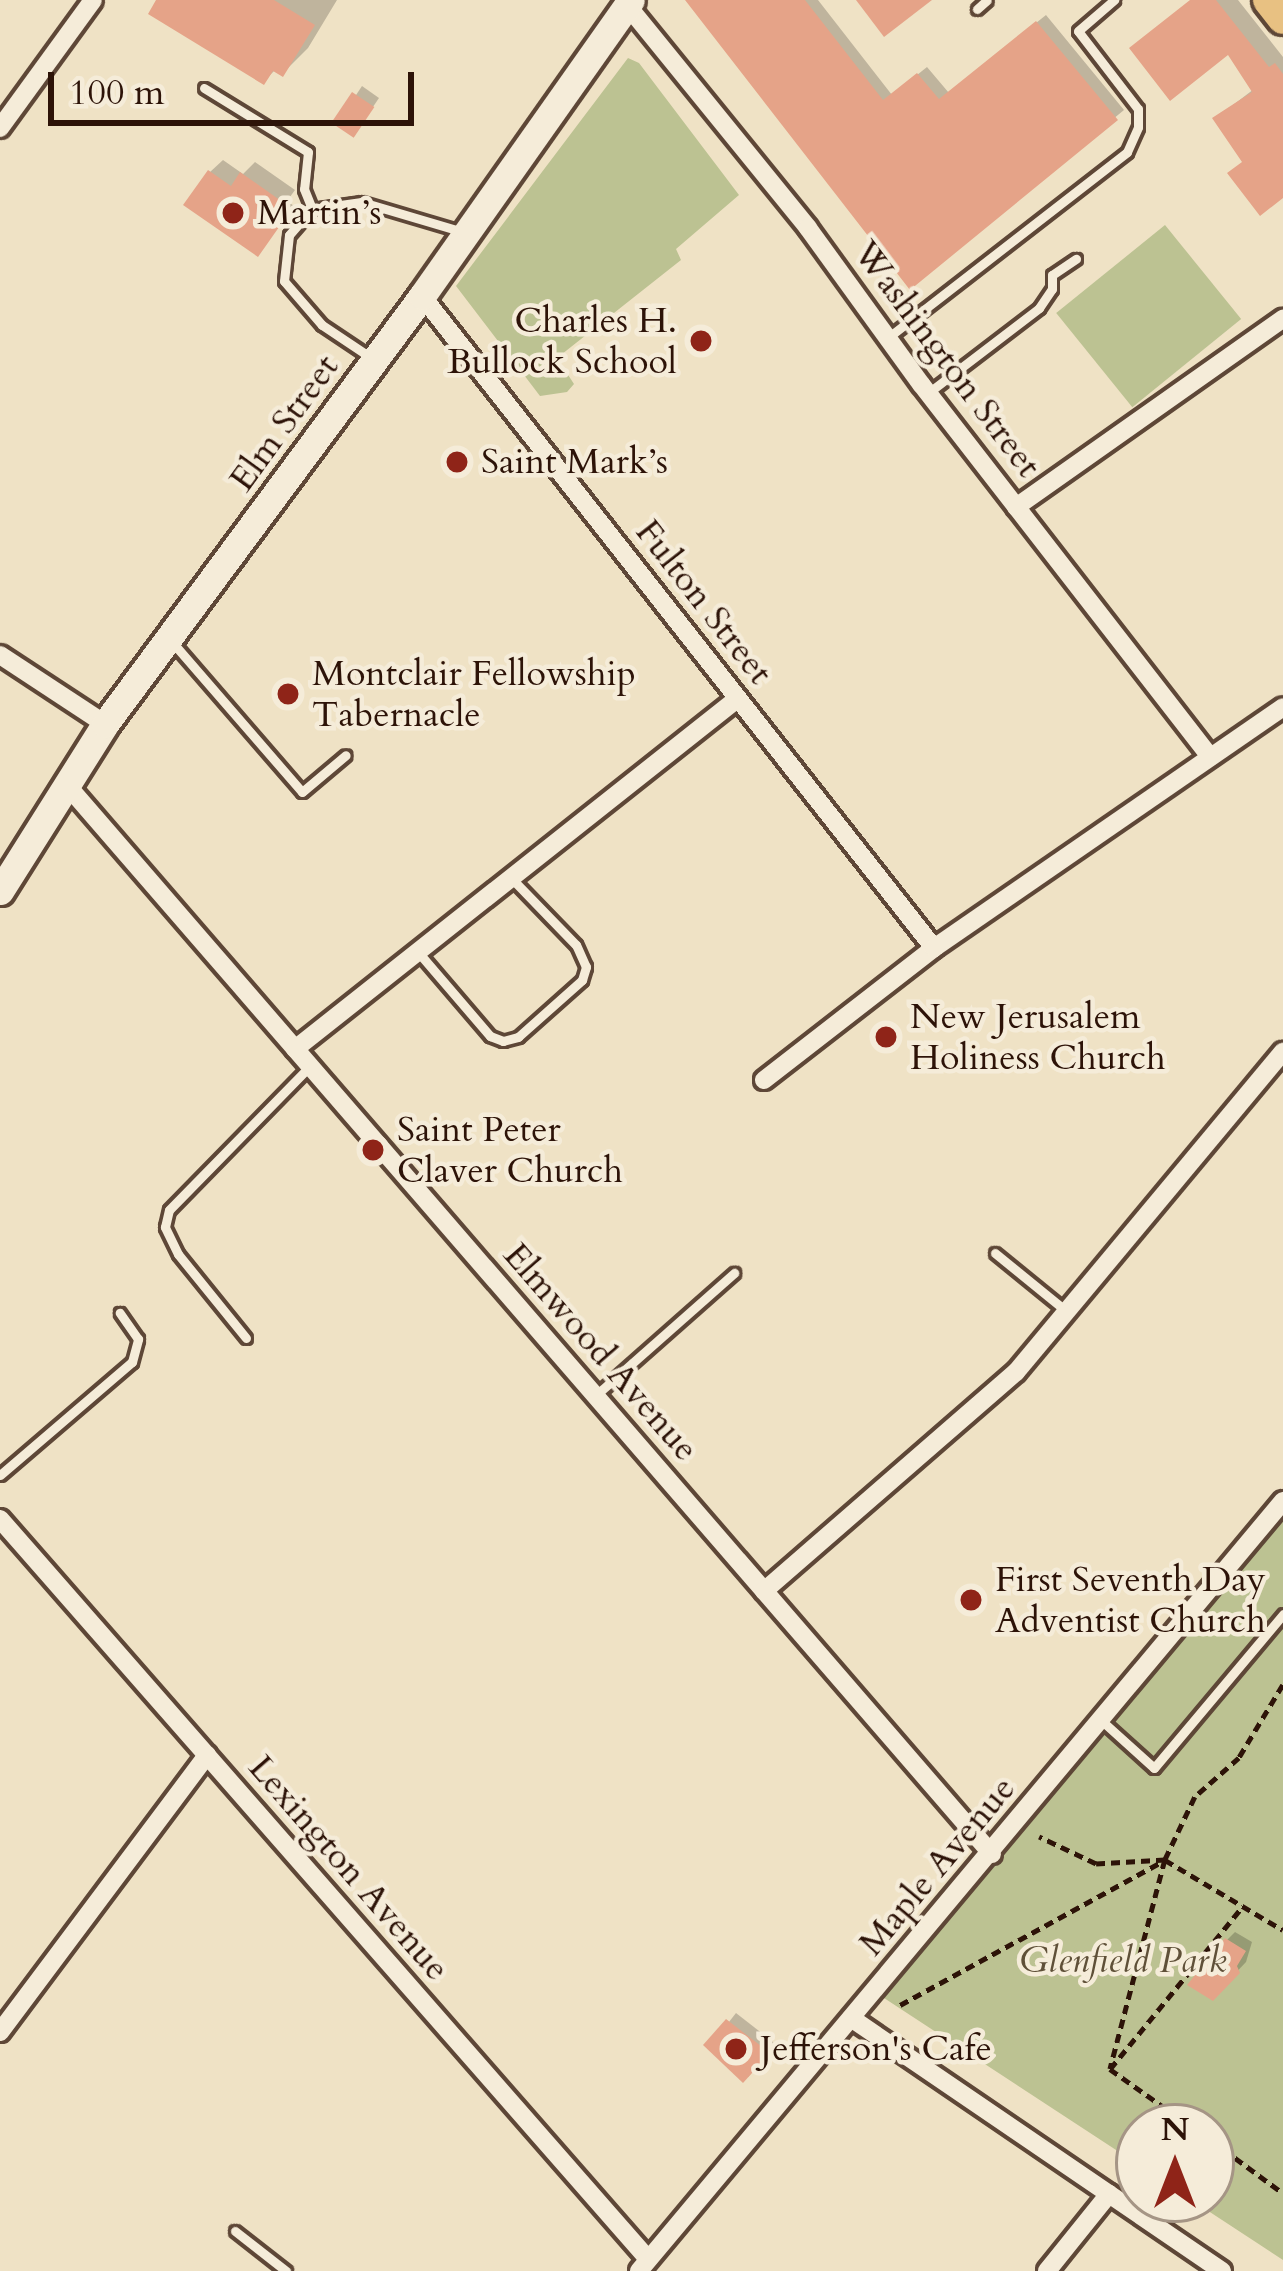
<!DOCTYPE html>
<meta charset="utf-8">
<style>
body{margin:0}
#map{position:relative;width:1283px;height:2271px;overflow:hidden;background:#efe2c5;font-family:Cardo,serif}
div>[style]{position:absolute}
.green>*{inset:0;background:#bcc292;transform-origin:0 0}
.shadow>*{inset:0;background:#0003;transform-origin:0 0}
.building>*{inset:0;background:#e5a388;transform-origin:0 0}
.path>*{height:4.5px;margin-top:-2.25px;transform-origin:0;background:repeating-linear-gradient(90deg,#2d1308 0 9px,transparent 0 15px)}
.roads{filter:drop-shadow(3px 0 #5e4737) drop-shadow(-3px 0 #5e4737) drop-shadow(0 3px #5e4737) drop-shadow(0 -3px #5e4737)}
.lane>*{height:9px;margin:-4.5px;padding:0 4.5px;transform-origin:4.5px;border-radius:4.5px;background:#f5ecd9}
.street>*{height:18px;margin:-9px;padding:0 9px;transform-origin:9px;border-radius:9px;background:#f5ecd9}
.secondary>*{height:27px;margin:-13.5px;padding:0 13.5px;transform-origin:13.5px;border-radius:13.5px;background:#f5ecd9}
.primary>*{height:30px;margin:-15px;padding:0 15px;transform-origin:15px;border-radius:15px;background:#e8c182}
.dots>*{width:33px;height:33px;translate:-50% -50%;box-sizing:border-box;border:6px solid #f5ecd9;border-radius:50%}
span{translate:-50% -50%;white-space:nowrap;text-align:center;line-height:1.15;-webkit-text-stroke:9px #f5ecd9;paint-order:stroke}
.poi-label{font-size:36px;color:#2d1308}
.left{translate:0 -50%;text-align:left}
.right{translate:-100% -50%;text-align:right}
.street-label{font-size:36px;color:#2d1308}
.park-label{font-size:36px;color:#5f5038;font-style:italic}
.north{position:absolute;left:1115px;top:2103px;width:120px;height:120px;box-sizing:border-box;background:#f5ecd9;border:3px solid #a59585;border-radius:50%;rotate:0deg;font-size:33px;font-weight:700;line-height:48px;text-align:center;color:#2d1308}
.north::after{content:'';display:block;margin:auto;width:42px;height:54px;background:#8f2418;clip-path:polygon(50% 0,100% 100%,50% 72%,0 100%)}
.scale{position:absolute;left:48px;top:72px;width:366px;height:54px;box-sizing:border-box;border:6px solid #2d1308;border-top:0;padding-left:15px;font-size:36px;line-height:42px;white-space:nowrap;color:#2d1308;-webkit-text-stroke:9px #f5ecd9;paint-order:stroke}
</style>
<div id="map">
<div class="green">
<div style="clip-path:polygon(628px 58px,639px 63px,739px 195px,676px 249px,681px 260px,557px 358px,574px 384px,567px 392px,540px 396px,456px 286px)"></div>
<div style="left:1165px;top:225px;width:121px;height:140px;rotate:51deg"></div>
<div style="clip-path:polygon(1283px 1514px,1283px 2260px,1190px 2199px,1211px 2199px,1211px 2127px,1139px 2127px,1139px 2165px,884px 1998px)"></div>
</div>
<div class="shadow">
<div style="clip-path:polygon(161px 0,337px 0,308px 48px,283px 73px,276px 69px,264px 81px)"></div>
<div style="clip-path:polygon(689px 0,818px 0,892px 95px,927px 67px,949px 93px,1046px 15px,1124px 110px,911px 286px)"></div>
<div style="clip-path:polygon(1191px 0,1238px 0,1283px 57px,1283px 195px,1244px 160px,1216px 118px,1254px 89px)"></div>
<div style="clip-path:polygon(362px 86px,379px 98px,360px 126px,337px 124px)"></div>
<div style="clip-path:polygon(223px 160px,243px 174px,255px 162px,295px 190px,287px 201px,294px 206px,258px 253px,210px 172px)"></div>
<div style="clip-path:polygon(1235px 1932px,1252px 1942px,1246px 1962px,1213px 1997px,1227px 1940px)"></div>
<div style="left:736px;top:2013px;width:49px;height:43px;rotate:38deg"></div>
</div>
<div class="building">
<div style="clip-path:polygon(156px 0,274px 0,315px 25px,283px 77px,273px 71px,264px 85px,148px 14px)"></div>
<div style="clip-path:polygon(685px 0,805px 0,883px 100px,917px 73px,939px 99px,1036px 21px,1118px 120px,910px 290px)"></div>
<div style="clip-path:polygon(856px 0,932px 0,884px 37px)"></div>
<div style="clip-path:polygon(1190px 0,1216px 0,1269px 67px,1275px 63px,1283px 74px,1283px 198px,1260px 216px,1227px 173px,1242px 162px,1212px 118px,1252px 92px,1228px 55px,1170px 101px,1129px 48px)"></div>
<div style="left:352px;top:92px;width:27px;height:37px;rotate:34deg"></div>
<div style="clip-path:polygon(208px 170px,231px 186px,240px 172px,284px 203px,277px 214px,284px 220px,258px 257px,183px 205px)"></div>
<div style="clip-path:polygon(1225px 1938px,1246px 1951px,1237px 1966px,1240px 1973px,1213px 2001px,1187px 1985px)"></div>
<div style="clip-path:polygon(726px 2019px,770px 2053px,743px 2083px,703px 2045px)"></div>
</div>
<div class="path">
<div style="left:1283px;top:1685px;width:85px;rotate:121.1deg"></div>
<div style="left:1239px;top:1758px;width:59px;rotate:138.4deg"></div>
<div style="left:1195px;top:1797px;width:70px;rotate:115.5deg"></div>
<div style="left:1165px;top:1860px;width:137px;rotate:30.7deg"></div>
<div style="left:1165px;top:1860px;width:216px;rotate:104.7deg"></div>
<div style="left:1110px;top:2069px;width:210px;rotate:-50.8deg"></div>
<div style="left:900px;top:2005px;width:302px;rotate:-28.7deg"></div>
<div style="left:1165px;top:1860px;width:69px;rotate:176.7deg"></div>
<div style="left:1096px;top:1864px;width:63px;rotate:-154.7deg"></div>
<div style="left:1110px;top:2069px;width:100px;rotate:35.3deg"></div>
<div style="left:1211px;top:2140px;width:89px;rotate:36.4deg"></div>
</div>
<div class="roads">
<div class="lane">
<div style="left:977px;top:9px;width:13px;rotate:-42deg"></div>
<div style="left:204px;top:88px;width:122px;rotate:31.6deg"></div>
<div style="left:308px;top:152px;width:37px;rotate:96deg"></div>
<div style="left:304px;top:189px;width:22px;rotate:68deg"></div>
<div style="left:890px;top:336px;width:300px;rotate:-37.8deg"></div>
<div style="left:1127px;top:152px;width:27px;rotate:-66deg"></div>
<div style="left:1138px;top:127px;width:18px;rotate:-90deg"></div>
<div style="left:1138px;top:109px;width:98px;rotate:-127.6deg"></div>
<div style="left:1078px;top:31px;width:48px;rotate:-40.7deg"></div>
<div style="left:370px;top:357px;width:58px;rotate:-146.3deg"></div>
<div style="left:322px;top:325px;width:58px;rotate:-130.8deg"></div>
<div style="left:284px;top:281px;width:46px;rotate:-83.8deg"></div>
<div style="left:289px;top:235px;width:35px;rotate:-49deg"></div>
<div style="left:312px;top:209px;width:50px;rotate:-8deg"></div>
<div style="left:362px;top:202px;width:102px;rotate:16.5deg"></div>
<div style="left:928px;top:393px;width:140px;rotate:-37.4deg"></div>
<div style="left:1039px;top:308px;width:23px;rotate:-56deg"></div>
<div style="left:1052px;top:289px;width:14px;rotate:-90deg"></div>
<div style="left:1052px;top:275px;width:29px;rotate:-34deg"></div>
<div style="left:173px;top:643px;width:197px;rotate:49.1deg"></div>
<div style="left:302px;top:792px;width:57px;rotate:-40.1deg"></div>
<div style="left:418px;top:952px;width:111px;rotate:49.4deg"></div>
<div style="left:490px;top:1036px;width:14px;rotate:21deg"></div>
<div style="left:503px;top:1041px;width:16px;rotate:-15deg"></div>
<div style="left:518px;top:1037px;width:86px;rotate:-41.7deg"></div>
<div style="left:582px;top:980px;width:14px;rotate:-73deg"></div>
<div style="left:586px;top:967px;width:24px;rotate:-114deg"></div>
<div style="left:576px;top:945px;width:93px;rotate:-134.1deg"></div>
<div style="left:995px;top:1253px;width:92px;rotate:39.2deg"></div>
<div style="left:246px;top:1338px;width:108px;rotate:-129deg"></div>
<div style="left:178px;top:1254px;width:30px;rotate:-116deg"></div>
<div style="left:165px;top:1227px;width:17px;rotate:-77deg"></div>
<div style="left:169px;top:1210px;width:202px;rotate:-45.6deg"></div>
<div style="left:595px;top:1396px;width:186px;rotate:-41.5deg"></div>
<div style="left:0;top:1475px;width:174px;rotate:-40.6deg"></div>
<div style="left:132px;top:1362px;width:24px;rotate:-75deg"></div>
<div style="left:138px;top:1339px;width:32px;rotate:-125deg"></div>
<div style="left:1102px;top:1721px;width:70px;rotate:42.1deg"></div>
<div style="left:1154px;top:1768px;width:201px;rotate:-50deg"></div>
<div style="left:235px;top:2231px;width:65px;rotate:38.1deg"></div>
</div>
<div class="street">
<div style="left:627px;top:5px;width:287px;rotate:50.9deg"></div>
<div style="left:808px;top:228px;width:193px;rotate:54.1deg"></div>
<div style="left:921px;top:384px;width:472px;rotate:52.2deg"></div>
<div style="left:0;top:128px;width:158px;rotate:-54deg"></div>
<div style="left:422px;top:296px;width:829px;rotate:51.86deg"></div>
<div style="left:1016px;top:507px;width:327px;rotate:-35.2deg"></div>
<div style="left:0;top:655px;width:126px;rotate:33.3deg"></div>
<div style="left:66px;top:784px;width:1415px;rotate:49.13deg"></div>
<div style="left:295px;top:1049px;width:564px;rotate:-38.37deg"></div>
<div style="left:764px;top:1080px;width:215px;rotate:-37.8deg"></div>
<div style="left:934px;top:948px;width:424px;rotate:-34.6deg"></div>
<div style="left:0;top:1519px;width:984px;rotate:48.79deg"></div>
<div style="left:764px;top:1591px;width:334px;rotate:-41deg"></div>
<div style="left:1016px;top:1372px;width:417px;rotate:-50.2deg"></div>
<div style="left:851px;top:2018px;width:449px;rotate:34.3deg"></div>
<div style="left:0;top:2032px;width:346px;rotate:-53.2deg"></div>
<div style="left:639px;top:2271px;width:1004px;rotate:-50.09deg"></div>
<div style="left:1047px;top:2271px;width:99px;rotate:-51.2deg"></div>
</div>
<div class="secondary">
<div style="left:0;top:891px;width:197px;rotate:-57.8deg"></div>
<div style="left:105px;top:724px;width:533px;rotate:-53.47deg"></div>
<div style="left:422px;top:296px;width:362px;rotate:-54.8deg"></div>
</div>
<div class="primary">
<div style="left:1268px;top:0;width:24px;rotate:52deg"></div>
</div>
</div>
<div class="dots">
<div style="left:233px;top:213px;background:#8f2418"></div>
<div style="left:701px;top:341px;background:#8f2418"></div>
<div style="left:457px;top:462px;background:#8f2418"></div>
<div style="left:288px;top:694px;background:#8f2418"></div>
<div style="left:886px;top:1037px;background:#8f2418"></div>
<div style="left:373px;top:1150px;background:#8f2418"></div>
<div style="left:971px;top:1600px;background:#8f2418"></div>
<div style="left:736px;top:2049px;background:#8f2418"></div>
</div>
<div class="poi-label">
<span class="left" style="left:257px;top:213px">Martin’s</span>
<span class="right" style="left:677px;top:341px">Charles H.<br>Bullock School</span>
<span class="left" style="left:481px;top:462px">Saint Mark’s</span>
<span class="left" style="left:312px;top:694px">Montclair Fellowship<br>Tabernacle</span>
<span class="left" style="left:910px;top:1037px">New Jerusalem<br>Holiness Church</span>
<span class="left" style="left:397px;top:1150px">Saint Peter<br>Claver Church</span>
<span class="left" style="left:995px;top:1600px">First Seventh Day<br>Adventist Church</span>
<span class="left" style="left:760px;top:2049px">Jefferson's Cafe</span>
</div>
<div class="street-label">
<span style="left:947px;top:359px;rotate:53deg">Washington Street</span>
<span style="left:284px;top:423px;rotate:-54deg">Elm Street</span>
<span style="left:704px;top:602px;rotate:52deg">Fulton Street</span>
<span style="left:601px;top:1352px;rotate:49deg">Elmwood Avenue</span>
<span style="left:937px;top:1866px;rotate:-50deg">Maple Avenue</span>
<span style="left:349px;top:1868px;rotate:49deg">Lexington Avenue</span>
</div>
<div class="park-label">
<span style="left:1123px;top:1961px">Glenfield Park</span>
</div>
<div class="north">N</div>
<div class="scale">100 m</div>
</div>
